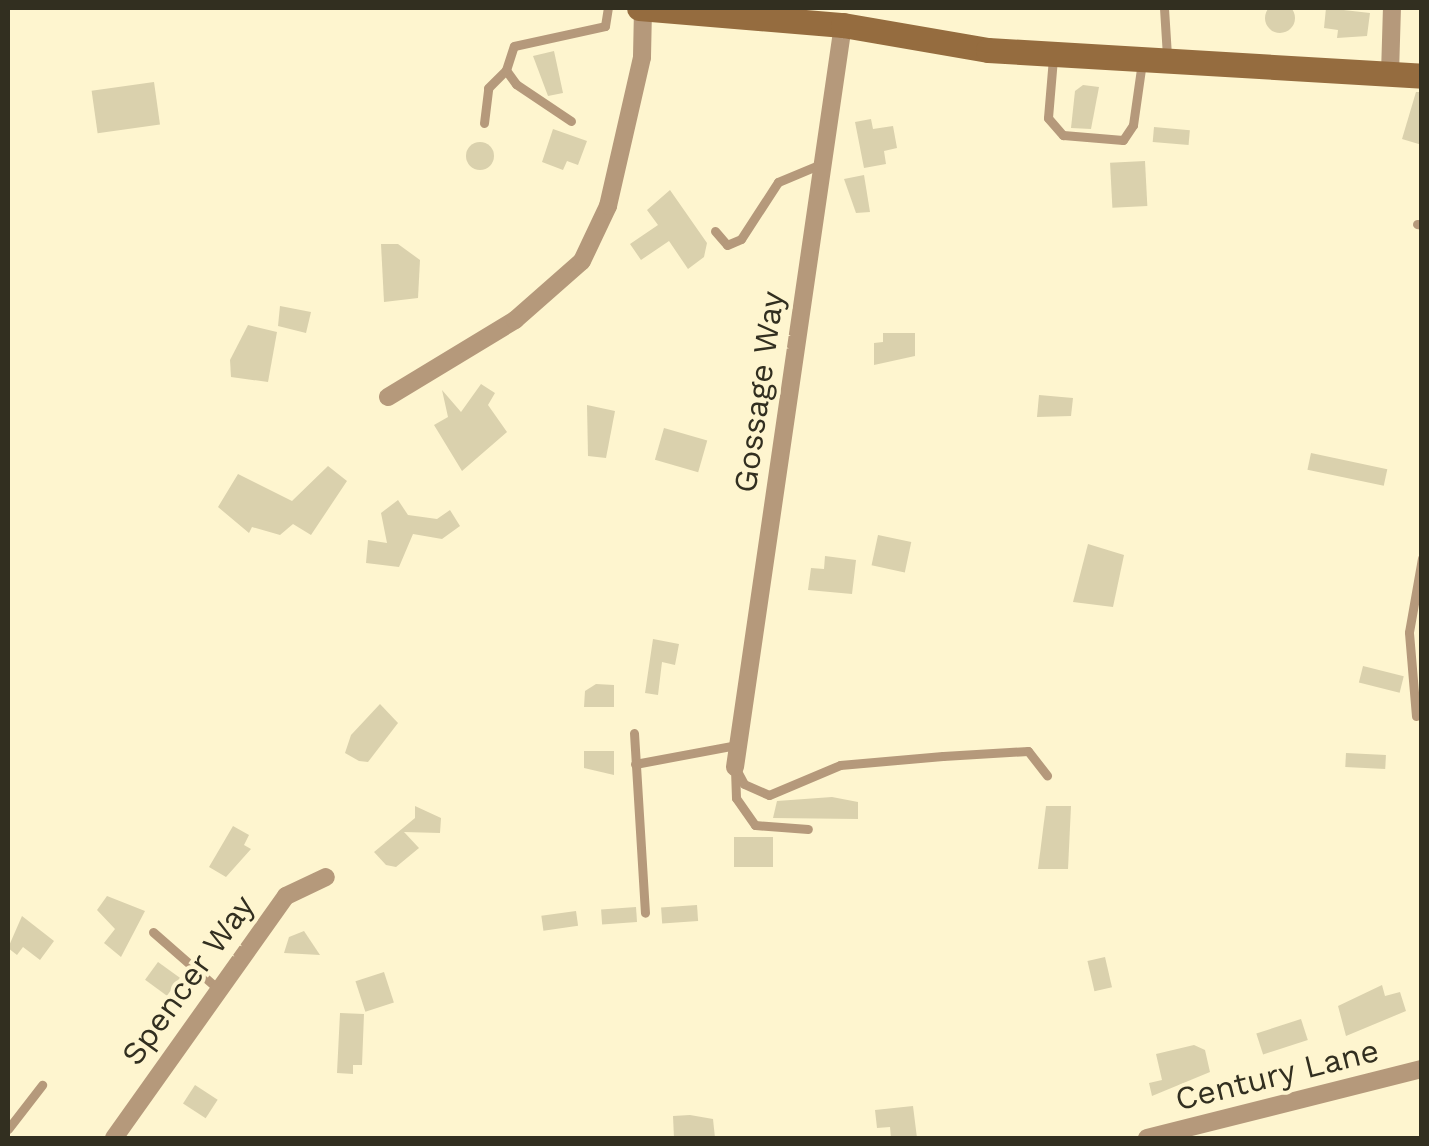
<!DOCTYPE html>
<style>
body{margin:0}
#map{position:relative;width:1429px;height:1146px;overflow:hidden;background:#fef5cf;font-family:"Work Sans",sans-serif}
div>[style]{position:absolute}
.building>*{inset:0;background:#dad1ad;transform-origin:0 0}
.round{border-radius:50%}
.lane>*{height:9px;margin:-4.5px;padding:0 4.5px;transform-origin:4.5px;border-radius:4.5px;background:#b5997b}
.street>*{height:18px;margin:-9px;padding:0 9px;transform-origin:9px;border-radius:9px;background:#b5997b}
.secondary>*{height:25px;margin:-12.5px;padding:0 12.5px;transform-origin:12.5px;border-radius:12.5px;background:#956c3f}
span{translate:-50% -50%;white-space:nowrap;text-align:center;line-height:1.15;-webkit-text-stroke:8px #fef5cf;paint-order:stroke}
.street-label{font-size:32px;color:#322f20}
.frame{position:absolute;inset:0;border:10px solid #322f20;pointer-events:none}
</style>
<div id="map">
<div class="building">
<div class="round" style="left:1265px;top:3px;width:30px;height:30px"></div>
<div style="clip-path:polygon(1326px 8px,1370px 13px,1367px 36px,1337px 38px,1338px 30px,1324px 28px)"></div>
<div style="clip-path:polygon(554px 51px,563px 93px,548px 96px,533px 56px)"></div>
<div style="left:154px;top:82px;width:43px;height:63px;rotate:82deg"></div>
<div style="clip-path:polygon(1083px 85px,1099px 87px,1091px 129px,1071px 128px,1075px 91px)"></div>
<div style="clip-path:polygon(1416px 92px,1422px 92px,1422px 145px,1402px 139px)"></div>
<div style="clip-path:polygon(871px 119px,873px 129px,893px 126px,897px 148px,884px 151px,886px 164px,864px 168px,855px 122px)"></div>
<div style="left:1154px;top:127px;width:36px;height:15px;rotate:5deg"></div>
<div style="clip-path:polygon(553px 129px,587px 141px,578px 165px,567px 161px,563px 170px,542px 162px)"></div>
<div class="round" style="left:466px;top:142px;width:28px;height:28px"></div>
<div style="left:1145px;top:161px;width:45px;height:35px;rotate:87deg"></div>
<div style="clip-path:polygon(864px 175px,870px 212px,856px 213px,844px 179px)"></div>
<div style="clip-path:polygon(670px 190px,707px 243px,704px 257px,688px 269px,669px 241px,641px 260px,630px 244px,658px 225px,647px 210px)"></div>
<div style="clip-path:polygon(381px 244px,398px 244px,420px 260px,418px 298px,384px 302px)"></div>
<div style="clip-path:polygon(280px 306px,311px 312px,306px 333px,278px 326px)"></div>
<div style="clip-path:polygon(248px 325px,277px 332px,268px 382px,231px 377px,230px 360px)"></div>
<div style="clip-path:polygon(883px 333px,915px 333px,915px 356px,874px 365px,874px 343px,883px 342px)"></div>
<div style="clip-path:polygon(481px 384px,495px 393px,488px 405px,507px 432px,462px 471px,434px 425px,448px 417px,442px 390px,461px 412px)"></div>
<div style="clip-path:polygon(1039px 395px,1073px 398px,1071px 416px,1037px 417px)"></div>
<div style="clip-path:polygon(587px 405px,615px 411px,606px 458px,588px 456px)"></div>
<div style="left:664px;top:428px;width:45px;height:33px;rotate:16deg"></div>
<div style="left:1311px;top:453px;width:78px;height:17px;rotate:12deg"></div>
<div style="clip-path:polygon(328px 466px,347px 481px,311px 535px,293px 524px,280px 535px,252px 527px,249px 533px,218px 507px,238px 474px,292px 501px)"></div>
<div style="clip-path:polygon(398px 500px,408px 515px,437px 519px,450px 510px,460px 526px,442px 539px,413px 534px,399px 567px,366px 563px,368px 540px,387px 543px,381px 513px)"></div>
<div style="left:878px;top:535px;width:34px;height:31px;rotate:12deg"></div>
<div style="clip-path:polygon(1088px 544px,1124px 555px,1113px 607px,1073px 602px)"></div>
<div style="clip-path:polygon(825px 556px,856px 560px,852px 594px,808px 590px,811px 568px,824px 569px)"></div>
<div style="clip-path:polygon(653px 639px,679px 644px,675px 665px,662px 662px,658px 695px,645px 693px)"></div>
<div style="left:1363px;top:666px;width:42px;height:17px;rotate:14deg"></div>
<div style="clip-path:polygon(596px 684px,614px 685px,614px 707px,584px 707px,585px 691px)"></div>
<div style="clip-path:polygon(380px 704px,398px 723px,368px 762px,359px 761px,345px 753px,351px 735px)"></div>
<div style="clip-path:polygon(584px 751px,614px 751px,614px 775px,584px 768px)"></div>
<div style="left:1346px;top:753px;width:40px;height:14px;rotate:3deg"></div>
<div style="clip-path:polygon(832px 797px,858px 802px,858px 819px,773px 818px,777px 801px)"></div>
<div style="clip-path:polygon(415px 806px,441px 818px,440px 833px,404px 832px,419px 848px,396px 867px,386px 865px,374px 852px,415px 818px)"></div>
<div style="clip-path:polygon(1046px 806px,1071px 806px,1068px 869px,1038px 869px)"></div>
<div style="clip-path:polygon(233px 826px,249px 835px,244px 845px,251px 849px,226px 877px,209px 867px)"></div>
<div style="left:734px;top:837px;width:39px;height:30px"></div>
<div style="clip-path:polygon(107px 896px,145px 911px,121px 957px,104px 943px,115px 929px,97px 910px)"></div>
<div style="left:697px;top:905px;width:16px;height:36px;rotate:86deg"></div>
<div style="left:636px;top:907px;width:15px;height:35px;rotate:86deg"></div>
<div style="left:576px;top:911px;width:15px;height:35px;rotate:82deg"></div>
<div style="clip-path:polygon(22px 916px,54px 941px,40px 960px,23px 947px,17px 955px,8px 948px)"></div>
<div style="clip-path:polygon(304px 931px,320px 955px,284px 953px,289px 937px)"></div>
<div style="left:1105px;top:957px;width:31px;height:18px;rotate:77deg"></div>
<div style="left:158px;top:962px;width:27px;height:22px;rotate:36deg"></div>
<div style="left:384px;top:972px;width:32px;height:30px;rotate:72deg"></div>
<div style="clip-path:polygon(1382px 985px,1385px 996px,1400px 992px,1406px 1011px,1346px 1036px,1338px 1006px)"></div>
<div style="clip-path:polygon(340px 1013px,364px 1014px,362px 1065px,353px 1065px,353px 1074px,337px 1073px)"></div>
<div style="left:1301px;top:1019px;width:22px;height:47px;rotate:72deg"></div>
<div style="clip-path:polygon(1194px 1045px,1205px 1050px,1210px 1072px,1152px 1096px,1149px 1083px,1162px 1080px,1156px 1054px)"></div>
<div style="left:195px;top:1085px;width:27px;height:22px;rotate:33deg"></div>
<div style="clip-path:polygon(913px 1106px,917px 1138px,891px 1138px,890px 1127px,877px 1128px,875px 1110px)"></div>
<div style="clip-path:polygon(690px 1115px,713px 1119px,715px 1138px,674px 1138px,673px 1116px)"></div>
</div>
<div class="lane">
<div style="left:1164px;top:8px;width:48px;rotate:86.4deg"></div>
<div style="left:1053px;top:58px;width:60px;rotate:94.8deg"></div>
<div style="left:1048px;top:118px;width:23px;rotate:49deg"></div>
<div style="left:1063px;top:135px;width:60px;rotate:4.8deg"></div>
<div style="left:1123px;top:140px;width:18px;rotate:-56deg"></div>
<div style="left:1133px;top:125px;width:64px;rotate:-81.9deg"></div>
<div style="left:571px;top:121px;width:66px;rotate:-146.1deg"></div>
<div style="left:516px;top:84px;width:17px;rotate:-126deg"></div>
<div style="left:506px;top:70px;width:25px;rotate:-72deg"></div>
<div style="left:514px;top:46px;width:93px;rotate:-12.4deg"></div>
<div style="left:605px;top:26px;width:18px;rotate:-81deg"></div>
<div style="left:484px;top:123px;width:35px;rotate:-83deg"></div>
<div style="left:488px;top:88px;width:25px;rotate:-45deg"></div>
<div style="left:1417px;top:224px;width:5px;rotate:11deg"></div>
<div style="left:715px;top:231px;width:18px;rotate:49deg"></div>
<div style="left:727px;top:245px;width:15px;rotate:-23deg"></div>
<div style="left:741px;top:239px;width:68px;rotate:-57deg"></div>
<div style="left:778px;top:182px;width:47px;rotate:-22.7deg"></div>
<div style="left:1416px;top:716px;width:84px;rotate:-94.8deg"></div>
<div style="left:1409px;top:632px;width:75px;rotate:-80deg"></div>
<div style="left:634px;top:733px;width:180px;rotate:86.5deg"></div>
<div style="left:635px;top:764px;width:104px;rotate:-10.6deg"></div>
<div style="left:735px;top:767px;width:19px;rotate:62deg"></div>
<div style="left:744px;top:784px;width:27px;rotate:24deg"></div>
<div style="left:769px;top:795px;width:77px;rotate:-22.9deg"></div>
<div style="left:840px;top:765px;width:103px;rotate:-5deg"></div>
<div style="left:943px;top:756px;width:85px;rotate:-3.4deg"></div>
<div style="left:1028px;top:751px;width:31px;rotate:52deg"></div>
<div style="left:735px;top:769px;width:29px;rotate:88deg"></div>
<div style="left:736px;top:798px;width:33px;rotate:55deg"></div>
<div style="left:755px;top:825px;width:53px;rotate:4.3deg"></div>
<div style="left:153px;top:932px;width:86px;rotate:41.2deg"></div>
<div style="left:8px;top:1129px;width:56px;rotate:-52.3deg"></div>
</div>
<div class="street">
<div style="left:1390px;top:74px;width:66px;rotate:-88.3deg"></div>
<div style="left:388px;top:397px;width:149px;rotate:-31.2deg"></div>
<div style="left:515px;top:320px;width:89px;rotate:-41.4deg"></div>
<div style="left:582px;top:261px;width:61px;rotate:-64.7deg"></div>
<div style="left:608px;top:206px;width:153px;rotate:-77.1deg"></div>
<div style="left:642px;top:57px;width:48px;rotate:-88.8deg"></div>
<div style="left:735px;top:767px;width:750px;rotate:-81.72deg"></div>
<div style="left:114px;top:1138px;width:297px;rotate:-54.6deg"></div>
<div style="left:286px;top:896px;width:44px;rotate:-25.4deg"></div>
<div style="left:1147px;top:1138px;width:284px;rotate:-14.1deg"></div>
</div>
<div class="secondary">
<div style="left:639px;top:8px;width:205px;rotate:4.8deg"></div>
<div style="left:843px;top:25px;width:147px;rotate:9.8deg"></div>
<div style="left:988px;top:50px;width:435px;rotate:3.4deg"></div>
</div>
<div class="street-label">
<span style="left:759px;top:392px;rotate:-82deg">Gossage Way</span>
<span style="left:188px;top:980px;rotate:-54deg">Spencer Way</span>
<span style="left:1277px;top:1075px;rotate:-14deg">Century Lane</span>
</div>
<div class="frame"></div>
</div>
